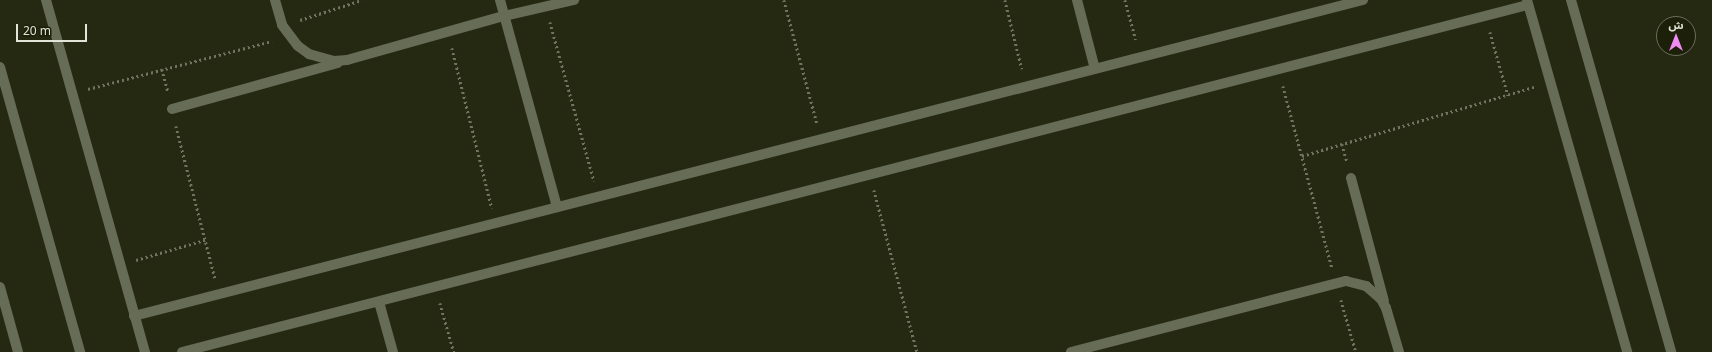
<!DOCTYPE html>
<meta charset="utf-8">
<style>
body{margin:0}
#map{position:relative;width:1712px;height:352px;overflow:hidden;background:#252912;font-family:"Noto Sans","Noto Sans Arabic",sans-serif}
div>[style]{position:absolute}
.path>*{height:2.5px;margin-top:-1.25px;transform-origin:0;background:repeating-linear-gradient(90deg,#707460 0 2px,transparent 0 5px)}
.minor>*{height:10px;margin:-5px;padding:0 5px;transform-origin:5px;border-radius:5px;background:#676c56}
span{translate:-50% -50%;white-space:nowrap;text-align:center;line-height:1.15;-webkit-text-stroke:3px #1c2009;paint-order:stroke}
.north{position:absolute;left:1656px;top:16px;width:40px;height:40px;box-sizing:border-box;background:#1c2009;border:1px solid #6b6e5b;border-radius:50%;rotate:0deg;font-size:11px;font-weight:700;line-height:16px;text-align:center;color:#e1e4d6}
.north::after{content:'';display:block;margin:auto;width:14px;height:18px;background:#f08bf6;clip-path:polygon(50% 0,100% 100%,50% 72%,0 100%)}
.scale{position:absolute;left:16px;top:24px;width:71px;height:18px;box-sizing:border-box;border:2px solid #e1e4d6;border-top:0;padding-left:5px;font-size:12px;line-height:14px;white-space:nowrap;color:#e1e4d6;-webkit-text-stroke:3px #1c2009;paint-order:stroke}
</style>
<div id="map">
<div class="path">
<div style="left:784px;top:0;width:127px;rotate:75deg"></div>
<div style="left:1005px;top:0;width:71px;rotate:76.2deg"></div>
<div style="left:1125px;top:0;width:41px;rotate:74.6deg"></div>
<div style="left:300px;top:20px;width:65px;rotate:-17.9deg"></div>
<div style="left:550px;top:22px;width:165px;rotate:74.5deg"></div>
<div style="left:1490px;top:32px;width:66px;rotate:74.1deg"></div>
<div style="left:452px;top:48px;width:165px;rotate:76deg"></div>
<div style="left:162px;top:69px;width:24px;rotate:75deg"></div>
<div style="left:1283px;top:86px;width:188px;rotate:74.9deg"></div>
<div style="left:88px;top:89px;width:190px;rotate:-14.6deg"></div>
<div style="left:176px;top:126px;width:157px;rotate:75.6deg"></div>
<div style="left:1342px;top:144px;width:19px;rotate:74deg"></div>
<div style="left:1302px;top:156px;width:242px;rotate:-16.6deg"></div>
<div style="left:874px;top:190px;width:168px;rotate:75.1deg"></div>
<div style="left:136px;top:260px;width:72px;rotate:-16.2deg"></div>
<div style="left:1341px;top:300px;width:54px;rotate:73.9deg"></div>
<div style="left:440px;top:303px;width:51px;rotate:74.1deg"></div>
</div>
<div class="minor">
<div style="left:46px;top:0;width:366px;rotate:74.3deg"></div>
<div style="left:275px;top:0;width:26px;rotate:74deg"></div>
<div style="left:282px;top:25px;width:26px;rotate:53deg"></div>
<div style="left:298px;top:46px;width:14px;rotate:36deg"></div>
<div style="left:309px;top:54px;width:26px;rotate:16deg"></div>
<div style="left:334px;top:61px;width:13px;rotate:-4deg"></div>
<div style="left:347px;top:60px;width:163px;rotate:-15.7deg"></div>
<div style="left:504px;top:16px;width:72px;rotate:-12.9deg"></div>
<div style="left:500px;top:0;width:215px;rotate:74.6deg"></div>
<div style="left:1077px;top:0;width:71px;rotate:75.4deg"></div>
<div style="left:1527px;top:0;width:366px;rotate:74.1deg"></div>
<div style="left:1571px;top:0;width:366px;rotate:74.1deg"></div>
<div style="left:0;top:67px;width:296px;rotate:74.3deg"></div>
<div style="left:172px;top:109px;width:172px;rotate:-15.5deg"></div>
<div style="left:1351px;top:178px;width:127px;rotate:75deg"></div>
<div style="left:0;top:287px;width:67px;rotate:74.5deg"></div>
<div style="left:379px;top:302px;width:52px;rotate:74.4deg"></div>
<div style="left:134px;top:316px;width:1269px;rotate:-14.42deg"></div>
<div style="left:182px;top:352px;width:1390px;rotate:-14.46deg"></div>
<div style="left:1071px;top:352px;width:284px;rotate:-14.5deg"></div>
<div style="left:1346px;top:281px;width:21px;rotate:14deg"></div>
<div style="left:1366px;top:286px;width:20px;rotate:41deg"></div>
<div style="left:1381px;top:299px;width:10px;rotate:61deg"></div>
<div style="left:1386px;top:308px;width:46px;rotate:73.5deg"></div>
</div>
<div class="north">ش</div>
<div class="scale">20 m</div>
</div>
